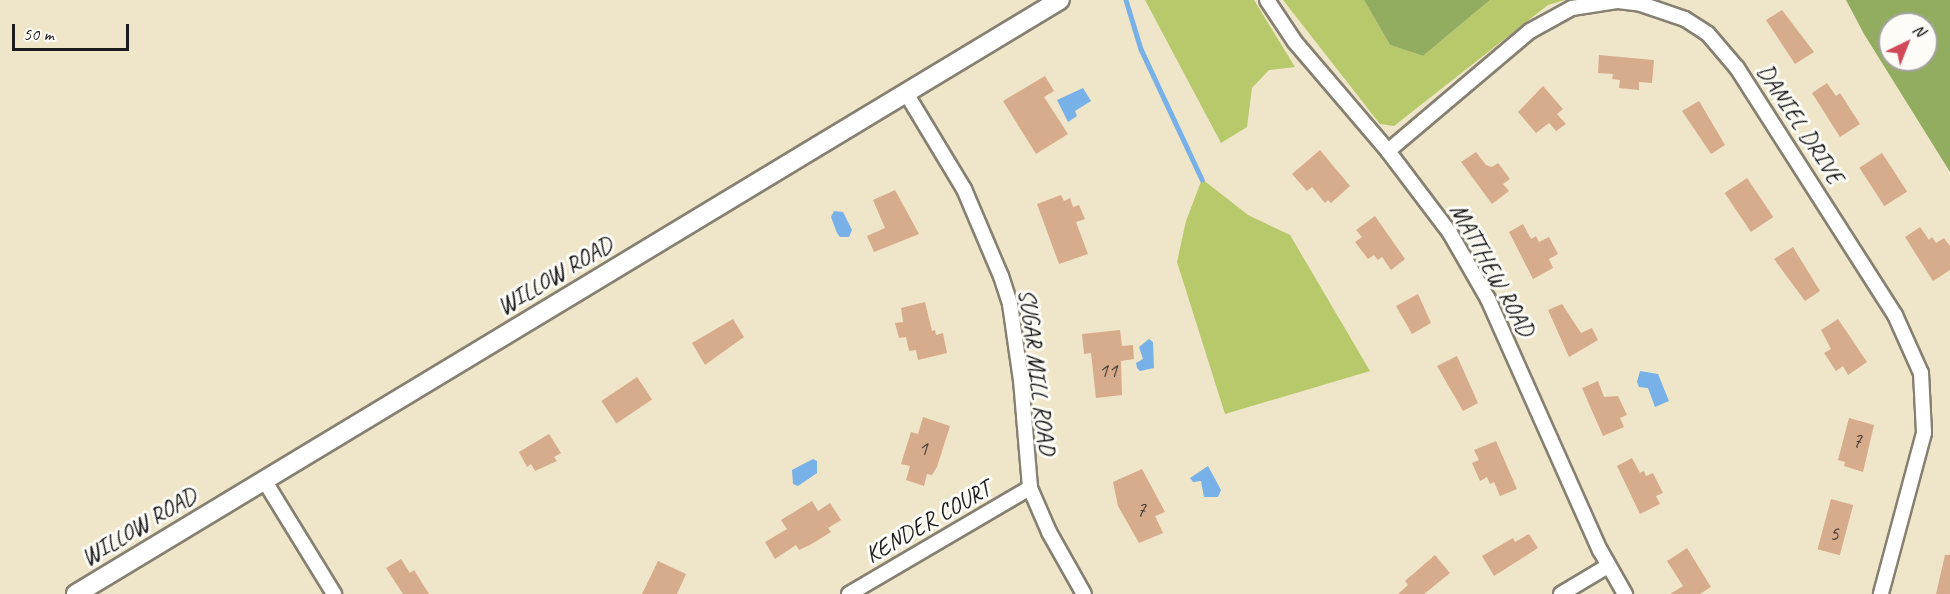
<!DOCTYPE html>
<style>
body{margin:0}
#map{position:relative;width:1950px;height:594px;overflow:hidden;background:#efe5c8;font-family:Caveat,sans-serif}
div>[style]{position:absolute}
.green>*{inset:0;background:#b8c96c}
.forest>*{inset:0;background:#92ad60}
.water>*{inset:0;background:#77b1e8}
.stream>*{height:4.5px;margin:-2.25px;padding:0 2.25px;transform-origin:2.25px;border-radius:2.25px;background:#77b1e8}
.building>*{inset:0;background:#d7ac8d;transform-origin:0 0}
.roads{filter:drop-shadow(2px 0 #868072) drop-shadow(-2px 0 #868072) drop-shadow(0 2px #868072) drop-shadow(0 -2px #868072)}
.minor>*{height:14px;margin:-7px;padding:0 7px;transform-origin:7px;border-radius:7px;background:#fff}
.tertiary>*{height:18px;margin:-9px;padding:0 9px;transform-origin:9px;border-radius:9px;background:#fff}
span{translate:-50% -50%;white-space:nowrap;text-align:center;line-height:1.15;-webkit-text-stroke:6px #fdfcf7;paint-order:stroke}
.number-label{font-size:21px;color:#4b4038}
.number-label span{-webkit-text-stroke-width:0}
.street-label{font-size:24px;color:#1c1c1c}
.north{position:absolute;left:1878px;top:12px;width:60px;height:60px;box-sizing:border-box;background:#fdfcf7;border:2px solid #a3a29f;border-radius:50%;rotate:43deg;font-size:16px;font-weight:700;line-height:24px;text-align:center;color:#1c1c1c}
.north::after{content:'';display:block;margin:auto;width:21px;height:27px;background:#d1495b;clip-path:polygon(50% 0,100% 100%,50% 72%,0 100%)}
.scale{position:absolute;left:12px;top:24px;width:117px;height:27px;box-sizing:border-box;border:3px solid #1c1c1c;border-top:0;padding-left:8px;font-size:18px;line-height:21px;white-space:nowrap;color:#1c1c1c;-webkit-text-stroke:4px #fdfcf7;paint-order:stroke}
</style>
<div id="map">
<div class="green">
<div style="clip-path:polygon(1145px 0,1254px 0,1295px 67px,1269px 70px,1252px 88px,1247px 127px,1221px 143px)"></div>
<div style="clip-path:polygon(1283px 0,1364px 0,1390px 45px,1423px 56px,1490px 0,1565px 0,1548px 5px,1394px 126px,1380px 124px)"></div>
<div style="clip-path:polygon(1202px 179px,1248px 215px,1290px 235px,1370px 371px,1225px 414px,1177px 262px,1186px 221px)"></div>
</div>
<div class="forest">
<div style="clip-path:polygon(1364px 0,1490px 0,1423px 56px,1390px 45px)"></div>
<div style="clip-path:polygon(evenodd,1846px 0,1950px 0,1950px 172px,1864px 34px,1846px 0,1890px 24px,1926px 24px,1926px 60px,1890px 60px,1890px 24px)"></div>
</div>
<div class="water">
<div style="clip-path:polygon(1083px 88px,1091px 101px,1075px 111px,1077px 116px,1068px 122px,1057px 100px)"></div>
<div style="clip-path:polygon(834px 211px,843px 212px,852px 230px,849px 237px,840px 237px,837px 233px,831px 217px)"></div>
<div style="clip-path:polygon(1149px 339px,1153px 342px,1154px 368px,1140px 371px,1137px 368px,1136px 363px,1143px 359px,1139px 347px)"></div>
<div style="clip-path:polygon(1640px 371px,1658px 374px,1669px 401px,1655px 407px,1648px 388px,1639px 387px,1637px 382px)"></div>
<div style="clip-path:polygon(813px 459px,817px 461px,817px 473px,798px 486px,793px 484px,792px 470px)"></div>
<div style="clip-path:polygon(1208px 466px,1221px 490px,1218px 497px,1204px 497px,1201px 481px,1193px 482px,1190px 478px)"></div>
</div>
<div class="stream">
<div style="left:1126px;top:0;width:51px;rotate:73deg"></div>
<div style="left:1141px;top:49px;width:144px;rotate:64.9deg"></div>
</div>
<div class="building">
<div style="clip-path:polygon(1782px 10px,1814px 52px,1795px 64px,1766px 20px)"></div>
<div style="clip-path:polygon(1599px 55px,1654px 60px,1652px 83px,1639px 82px,1639px 90px,1619px 88px,1620px 80px,1612px 79px,1613px 74px,1598px 73px)"></div>
<div style="clip-path:polygon(1045px 76px,1054px 91px,1044px 97px,1068px 134px,1036px 154px,1003px 101px)"></div>
<div style="clip-path:polygon(1827px 83px,1836px 96px,1840px 93px,1860px 124px,1840px 137px,1812px 93px)"></div>
<div style="clip-path:polygon(1543px 86px,1563px 109px,1557px 114px,1566px 124px,1556px 131px,1549px 123px,1536px 133px,1518px 112px)"></div>
<div style="clip-path:polygon(1699px 101px,1725px 145px,1711px 154px,1682px 111px)"></div>
<div style="clip-path:polygon(1320px 150px,1350px 186px,1331px 203px,1328px 200px,1325px 203px,1312px 187px,1307px 191px,1292px 174px)"></div>
<div style="clip-path:polygon(1476px 152px,1486px 165px,1492px 167px,1498px 163px,1510px 179px,1503px 184px,1509px 191px,1492px 204px,1461px 162px)"></div>
<div style="left:1882px;top:153px;width:46px;height:27px;rotate:57deg"></div>
<div style="left:1747px;top:178px;width:47px;height:27px;rotate:56deg"></div>
<div style="clip-path:polygon(895px 190px,919px 234px,874px 252px,867px 236px,885px 228px,873px 200px)"></div>
<div style="clip-path:polygon(1061px 195px,1064px 201px,1070px 198px,1073px 207px,1079px 205px,1085px 219px,1076px 222px,1088px 254px,1059px 264px,1037px 204px)"></div>
<div style="clip-path:polygon(1375px 216px,1405px 259px,1391px 270px,1382px 257px,1378px 260px,1374px 255px,1368px 259px,1355px 242px,1362px 237px,1356px 230px)"></div>
<div style="clip-path:polygon(1523px 224px,1531px 239px,1536px 236px,1539px 242px,1549px 237px,1558px 254px,1549px 259px,1553px 268px,1533px 279px,1509px 232px)"></div>
<div style="clip-path:polygon(1920px 227px,1929px 240px,1932px 237px,1936px 243px,1944px 238px,1950px 246px,1950px 270px,1933px 281px,1905px 237px)"></div>
<div style="clip-path:polygon(1793px 247px,1820px 291px,1805px 301px,1774px 259px)"></div>
<div style="clip-path:polygon(1418px 294px,1431px 323px,1412px 334px,1396px 306px)"></div>
<div style="clip-path:polygon(925px 302px,932px 331px,935px 330px,936px 335px,943px 333px,947px 353px,918px 360px,916px 350px,909px 351px,906px 337px,899px 338px,895px 323px,903px 322px,901px 308px)"></div>
<div style="clip-path:polygon(1562px 304px,1581px 333px,1592px 328px,1598px 340px,1569px 357px,1548px 310px)"></div>
<div style="clip-path:polygon(733px 319px,744px 337px,705px 365px,692px 343px)"></div>
<div style="clip-path:polygon(1838px 319px,1867px 362px,1848px 375px,1843px 366px,1836px 371px,1824px 353px,1831px 349px,1821px 330px)"></div>
<div style="clip-path:polygon(1120px 330px,1122px 346px,1133px 345px,1134px 359px,1121px 361px,1122px 395px,1096px 398px,1091px 353px,1084px 354px,1082px 334px)"></div>
<div style="clip-path:polygon(1457px 356px,1478px 403px,1463px 411px,1437px 366px)"></div>
<div style="left:637px;top:377px;width:27px;height:43px;rotate:56deg"></div>
<div style="clip-path:polygon(1598px 381px,1604px 397px,1618px 396px,1627px 415px,1620px 418px,1624px 427px,1603px 436px,1582px 388px)"></div>
<div style="clip-path:polygon(923px 417px,950px 426px,937px 467px,932px 475px,927px 474px,924px 486px,906px 480px,910px 466px,901px 464px,911px 432px,918px 434px)"></div>
<div style="clip-path:polygon(1849px 418px,1874px 425px,1863px 472px,1844px 466px,1845px 462px,1838px 460px)"></div>
<div style="clip-path:polygon(549px 434px,561px 453px,554px 457px,557px 461px,535px 471px,531px 464px,527px 467px,519px 452px)"></div>
<div style="clip-path:polygon(1496px 441px,1517px 489px,1500px 496px,1494px 482px,1490px 484px,1487px 477px,1480px 481px,1472px 463px,1479px 460px,1474px 450px)"></div>
<div style="clip-path:polygon(1632px 458px,1640px 473px,1644px 471px,1646px 476px,1653px 473px,1663px 493px,1656px 496px,1660px 504px,1640px 514px,1617px 466px)"></div>
<div style="clip-path:polygon(1142px 469px,1165px 512px,1155px 516px,1163px 533px,1139px 543px,1118px 506px,1113px 482px)"></div>
<div style="left:1831px;top:499px;width:23px;height:52px;rotate:15deg"></div>
<div style="clip-path:polygon(812px 501px,818px 511px,830px 503px,841px 520px,828px 528px,831px 532px,810px 545px,799px 550px,796px 545px,775px 559px,765px 542px,787px 529px,781px 520px)"></div>
<div style="clip-path:polygon(1529px 534px,1538px 548px,1494px 576px,1482px 556px,1513px 538px,1515px 542px)"></div>
<div style="clip-path:polygon(1687px 548px,1711px 587px,1700px 594px,1670px 594px,1683px 586px,1667px 561px)"></div>
<div style="clip-path:polygon(1435px 555px,1450px 573px,1424px 594px,1398px 594px,1408px 585px,1405px 581px)"></div>
<div style="clip-path:polygon(1945px 555px,1950px 555px,1950px 594px,1936px 594px)"></div>
<div style="clip-path:polygon(401px 559px,410px 573px,414px 570px,429px 594px,403px 594px,386px 568px)"></div>
<div style="clip-path:polygon(658px 561px,686px 574px,677px 594px,642px 594px)"></div>
</div>
<div class="roads">
<div class="minor">
<div style="left:1267px;top:0;width:50px;rotate:56.3deg"></div>
<div style="left:1295px;top:42px;width:143px;rotate:49.5deg"></div>
<div style="left:1388px;top:151px;width:103px;rotate:52.9deg"></div>
<div style="left:1450px;top:233px;width:76px;rotate:60.1deg"></div>
<div style="left:1488px;top:299px;width:275px;rotate:66deg"></div>
<div style="left:1600px;top:550px;width:51px;rotate:60.4deg"></div>
<div style="left:906px;top:93px;width:112px;rotate:58.9deg"></div>
<div style="left:964px;top:189px;width:95px;rotate:67deg"></div>
<div style="left:1001px;top:276px;width:29px;rotate:72deg"></div>
<div style="left:1010px;top:304px;width:77px;rotate:81.8deg"></div>
<div style="left:1021px;top:380px;width:108px;rotate:85.2deg"></div>
<div style="left:1030px;top:488px;width:48px;rotate:66.6deg"></div>
<div style="left:1049px;top:532px;width:71px;rotate:60.6deg"></div>
<div style="left:1388px;top:151px;width:186px;rotate:-40.2deg"></div>
<div style="left:1530px;top:31px;width:48px;rotate:-28.7deg"></div>
<div style="left:1572px;top:8px;width:47px;rotate:-8.7deg"></div>
<div style="left:1618px;top:1px;width:23px;rotate:7deg"></div>
<div style="left:1641px;top:4px;width:46px;rotate:18.8deg"></div>
<div style="left:1685px;top:19px;width:27px;rotate:33deg"></div>
<div style="left:1708px;top:34px;width:45px;rotate:49.5deg"></div>
<div style="left:1737px;top:68px;width:293px;rotate:57.4deg"></div>
<div style="left:1895px;top:315px;width:64px;rotate:65.9deg"></div>
<div style="left:1921px;top:373px;width:60px;rotate:87.1deg"></div>
<div style="left:1924px;top:433px;width:167px;rotate:105deg"></div>
<div style="left:264px;top:480px;width:134px;rotate:58.4deg"></div>
<div style="left:849px;top:594px;width:210px;rotate:-30.4deg"></div>
<div style="left:1561px;top:594px;width:55px;rotate:-30.8deg"></div>
</div>
<div class="tertiary">
<div style="left:76px;top:594px;width:1149px;rotate:-31.12deg"></div>
</div>
</div>
<div class="number-label">
<span style="left:1108px;top:370px">11</span>
<span style="left:1857px;top:440px">7</span>
<span style="left:923px;top:448px">1</span>
<span style="left:1141px;top:509px">7</span>
<span style="left:1834px;top:533px">5</span>
</div>
<div class="street-label">
<span style="left:1800px;top:124px;rotate:57deg">DANIEL DRIVE</span>
<span style="left:1492px;top:270px;rotate:61deg">MATTHEW ROAD</span>
<span style="left:555px;top:276px;rotate:-31deg">WILLOW ROAD</span>
<span style="left:1037px;top:372px;rotate:83deg">SUGAR MILL ROAD</span>
<span style="left:928px;top:522px;rotate:-30deg">KENDER COURT</span>
<span style="left:139px;top:527px;rotate:-31deg">WILLOW ROAD</span>
</div>
<div class="north">N</div>
<div class="scale">50 m</div>
</div>
